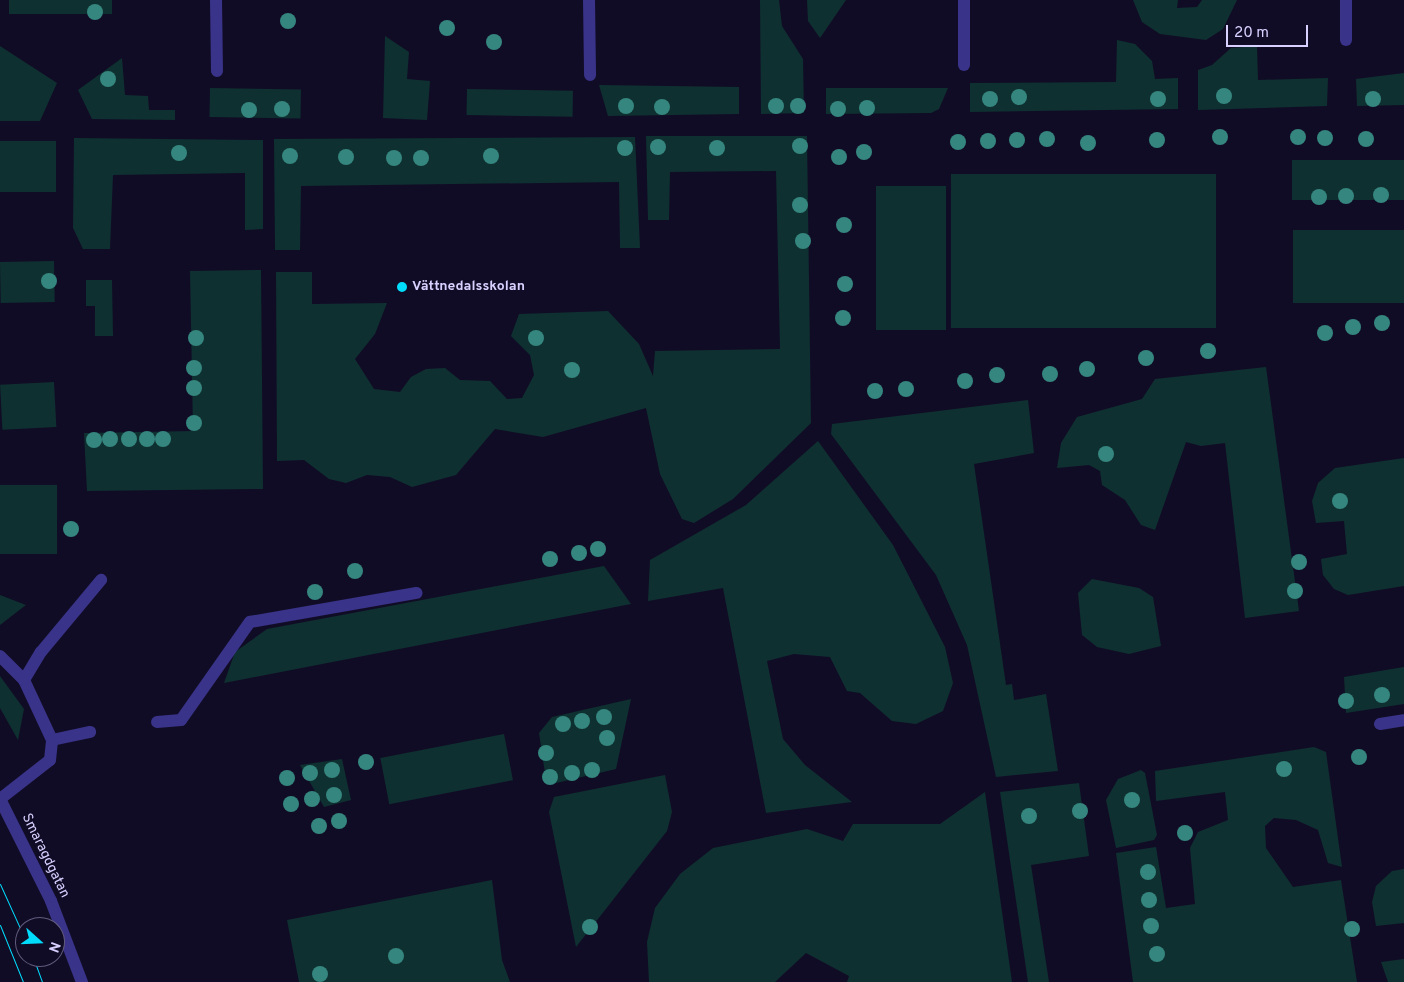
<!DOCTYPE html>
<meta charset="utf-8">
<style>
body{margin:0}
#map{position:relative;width:1404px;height:982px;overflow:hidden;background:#110c26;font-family:Overpass,sans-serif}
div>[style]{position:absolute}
.green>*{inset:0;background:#0f3030;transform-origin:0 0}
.lane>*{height:12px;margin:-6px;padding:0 6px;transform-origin:6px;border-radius:6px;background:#393389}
.street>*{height:12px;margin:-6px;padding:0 6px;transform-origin:6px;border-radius:6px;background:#393389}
.tram>*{height:1px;margin:-0.5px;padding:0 0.5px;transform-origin:0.5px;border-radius:0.5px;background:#00dcfc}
.trees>*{width:16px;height:16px;margin:-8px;border-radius:50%;background:#35867f}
.dots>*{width:14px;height:14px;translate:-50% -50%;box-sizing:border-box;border:2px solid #110c26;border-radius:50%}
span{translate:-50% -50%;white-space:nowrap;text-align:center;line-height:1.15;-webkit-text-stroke:4.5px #110c26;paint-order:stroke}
.poi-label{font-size:14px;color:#d8d1ff;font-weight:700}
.left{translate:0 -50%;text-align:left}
.street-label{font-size:14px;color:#d8d1ff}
.north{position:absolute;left:15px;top:917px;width:50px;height:50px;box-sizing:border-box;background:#110c26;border:1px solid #615b7d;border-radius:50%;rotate:110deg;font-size:14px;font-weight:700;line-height:20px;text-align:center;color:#d8d1ff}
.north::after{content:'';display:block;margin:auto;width:18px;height:22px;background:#00dcfc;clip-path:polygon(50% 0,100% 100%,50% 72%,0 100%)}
.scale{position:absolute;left:1226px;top:25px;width:82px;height:22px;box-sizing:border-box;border:2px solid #d8d1ff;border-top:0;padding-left:6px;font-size:15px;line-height:18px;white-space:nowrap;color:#d8d1ff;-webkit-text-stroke:4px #110c26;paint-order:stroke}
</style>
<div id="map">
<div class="green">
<div style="left:9px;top:0;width:103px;height:14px"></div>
<div style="clip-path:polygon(760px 0,779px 0,782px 26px,803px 59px,804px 113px,761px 114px)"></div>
<div style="clip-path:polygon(807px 0,846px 0,820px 38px,808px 21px)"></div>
<div style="clip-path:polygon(1133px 0,1178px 0,1177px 8px,1197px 7px,1202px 0,1237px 0,1223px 29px,1206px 40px,1160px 34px,1142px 22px)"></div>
<div style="clip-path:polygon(385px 36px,409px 52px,407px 79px,430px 81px,427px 120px,383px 118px)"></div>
<div style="clip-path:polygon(1117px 40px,1135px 44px,1152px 61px,1155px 79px,1178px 78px,1178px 109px,970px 112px,970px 83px,1116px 82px)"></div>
<div style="clip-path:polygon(0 46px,57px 83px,40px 121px,0 121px)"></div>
<div style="clip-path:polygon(1257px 46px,1258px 80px,1328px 78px,1327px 106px,1198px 110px,1198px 70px,1212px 65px,1231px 48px)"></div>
<div style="clip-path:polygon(122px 58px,125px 95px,148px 96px,149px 110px,175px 110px,175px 120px,92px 119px,78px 90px)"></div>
<div style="clip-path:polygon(1404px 73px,1404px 105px,1357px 106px,1356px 79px)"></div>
<div style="clip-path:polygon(599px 85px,739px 87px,739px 114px,608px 116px)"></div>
<div style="left:210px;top:88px;width:91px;height:29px;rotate:1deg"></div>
<div style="clip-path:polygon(826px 88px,948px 88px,939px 109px,931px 113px,826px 114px)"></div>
<div style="left:467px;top:89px;width:106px;height:26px;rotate:1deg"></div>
<div style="clip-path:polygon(646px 136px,807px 136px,811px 423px,733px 499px,694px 523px,682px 519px,660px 474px,646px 408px,543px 437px,495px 429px,456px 475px,412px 487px,390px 477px,367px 475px,346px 483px,329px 479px,304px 460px,277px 461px,276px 272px,312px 272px,312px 304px,387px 303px,375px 334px,355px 359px,374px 389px,400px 392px,411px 377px,426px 369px,445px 368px,460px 380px,490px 381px,507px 399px,522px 398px,534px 375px,530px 355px,511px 336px,519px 314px,608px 311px,639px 344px,653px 376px,655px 351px,780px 349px,776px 171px,670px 172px,669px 220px,648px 220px)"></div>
<div style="clip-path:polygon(635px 137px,640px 248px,620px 248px,619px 182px,301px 186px,300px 250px,275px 250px,274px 139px)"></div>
<div style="clip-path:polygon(74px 138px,263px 140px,263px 229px,245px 230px,245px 173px,113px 175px,110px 249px,83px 249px,73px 228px)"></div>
<div style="left:56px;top:141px;width:51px;height:56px;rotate:90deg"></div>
<div style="left:1404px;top:160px;width:40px;height:112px;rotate:90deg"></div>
<div style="left:951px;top:174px;width:265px;height:154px"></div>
<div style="left:876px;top:186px;width:70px;height:144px"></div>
<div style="left:1293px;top:230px;width:111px;height:73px"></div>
<div style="left:54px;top:261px;width:41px;height:54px;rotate:89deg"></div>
<div style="clip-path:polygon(261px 270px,263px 489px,87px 491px,84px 433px,193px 431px,190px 271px)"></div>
<div style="clip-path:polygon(86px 280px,112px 280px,113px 336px,95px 336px,95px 306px,86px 306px)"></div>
<div style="clip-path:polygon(1266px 367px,1299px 611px,1245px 618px,1225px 443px,1201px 446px,1186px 442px,1155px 530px,1141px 525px,1125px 500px,1102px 485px,1100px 471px,1089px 465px,1057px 468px,1061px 443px,1077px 417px,1142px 399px,1155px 379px)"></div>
<div style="left:54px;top:382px;width:45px;height:54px;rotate:87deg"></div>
<div style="clip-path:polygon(1028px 400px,1034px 453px,974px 464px,1006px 685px,1012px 684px,1014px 700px,1046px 694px,1058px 771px,996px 777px,967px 645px,936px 575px,831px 434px,832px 424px)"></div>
<div style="clip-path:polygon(818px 441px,893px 545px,945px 647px,953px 683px,943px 711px,916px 724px,892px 721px,860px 693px,847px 691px,830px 657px,794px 654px,767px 661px,783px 739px,805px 765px,852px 802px,766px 813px,723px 588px,648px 601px,650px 560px,746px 505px)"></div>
<div style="clip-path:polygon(1404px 458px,1404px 586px,1348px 595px,1334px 589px,1323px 575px,1321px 559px,1347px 554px,1344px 521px,1316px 523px,1312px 501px,1318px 483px,1335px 468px)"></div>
<div style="left:57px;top:485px;width:69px;height:57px;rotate:90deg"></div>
<div style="clip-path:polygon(604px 566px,631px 604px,224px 683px,235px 652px,267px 629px)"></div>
<div style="clip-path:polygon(1092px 579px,1139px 588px,1153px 597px,1161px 646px,1129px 654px,1097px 647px,1082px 635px,1078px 593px)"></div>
<div style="clip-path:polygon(0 595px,26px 605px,0 625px)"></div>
<div style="clip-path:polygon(1404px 667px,1404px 704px,1346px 713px,1344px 677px)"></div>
<div style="clip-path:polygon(0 676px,24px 709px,18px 740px,0 708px)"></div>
<div style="clip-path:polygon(631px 699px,616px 769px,552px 784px,546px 780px,539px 733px,552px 717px)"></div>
<div style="left:504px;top:734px;width:47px;height:126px;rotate:79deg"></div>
<div style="clip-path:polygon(1314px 747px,1326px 752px,1342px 867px,1328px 863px,1318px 830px,1296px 820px,1274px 818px,1265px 826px,1266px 848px,1293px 887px,1341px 880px,1357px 982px,1133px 982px,1116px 853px,1156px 847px,1166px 908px,1195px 904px,1190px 848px,1198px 832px,1228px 820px,1225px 792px,1156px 801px,1155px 771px)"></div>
<div style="clip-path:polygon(342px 759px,351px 800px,324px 807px,300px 765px)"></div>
<div style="clip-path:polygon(1141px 770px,1145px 773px,1157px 835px,1154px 840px,1116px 848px,1106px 800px,1118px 779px)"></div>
<div style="clip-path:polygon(665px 775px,672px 812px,667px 831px,576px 947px,549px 812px,554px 797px)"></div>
<div style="clip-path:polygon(1079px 783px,1089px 856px,1031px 865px,1049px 982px,1028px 982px,1000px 792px)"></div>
<div style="clip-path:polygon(985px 792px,1012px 982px,847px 982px,849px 976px,806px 953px,775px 982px,649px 982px,647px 942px,655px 908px,680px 874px,713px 848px,807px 829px,843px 841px,853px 824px,940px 824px)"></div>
<div style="clip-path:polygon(1404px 869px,1404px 923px,1376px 926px,1372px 902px,1376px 886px,1392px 871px)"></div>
<div style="clip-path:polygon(492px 880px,502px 960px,510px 982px,299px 982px,287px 920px)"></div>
<div style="clip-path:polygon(1404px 959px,1404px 982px,1388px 982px,1381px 962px)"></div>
</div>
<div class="lane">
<div style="left:216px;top:0;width:71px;rotate:89.2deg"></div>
<div style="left:589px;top:0;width:75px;rotate:89.2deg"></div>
<div style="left:964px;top:0;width:65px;rotate:90deg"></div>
<div style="left:0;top:656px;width:34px;rotate:45deg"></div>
<div style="left:24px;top:680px;width:66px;rotate:65deg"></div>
<div style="left:24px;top:680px;width:33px;rotate:-59deg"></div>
<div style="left:41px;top:652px;width:94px;rotate:-50.2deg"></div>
<div style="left:157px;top:722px;width:24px;rotate:-5deg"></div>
<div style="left:181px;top:720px;width:120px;rotate:-54.9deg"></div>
<div style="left:250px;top:622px;width:169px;rotate:-9.9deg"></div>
<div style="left:0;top:799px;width:63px;rotate:-38deg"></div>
<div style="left:50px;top:760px;width:20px;rotate:-84deg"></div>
<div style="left:52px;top:740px;width:39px;rotate:-12deg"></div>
</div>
<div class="street">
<div style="left:1346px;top:0;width:40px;rotate:90deg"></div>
<div style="left:1380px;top:724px;width:24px;rotate:-9deg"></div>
<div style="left:0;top:799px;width:114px;rotate:63.4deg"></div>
<div style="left:51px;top:901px;width:87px;rotate:69.1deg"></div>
</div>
<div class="tram">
<div style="left:0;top:884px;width:60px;rotate:65.6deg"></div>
<div style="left:0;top:925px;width:61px;rotate:68deg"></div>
<div style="left:33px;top:957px;width:27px;rotate:70deg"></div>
</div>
<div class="trees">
<div style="left:95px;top:12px"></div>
<div style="left:288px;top:21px"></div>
<div style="left:447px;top:28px"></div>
<div style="left:494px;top:42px"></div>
<div style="left:108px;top:79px"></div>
<div style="left:1224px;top:96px"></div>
<div style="left:1019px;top:97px"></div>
<div style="left:990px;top:99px"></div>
<div style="left:1158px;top:99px"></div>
<div style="left:1373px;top:99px"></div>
<div style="left:626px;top:106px"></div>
<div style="left:776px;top:106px"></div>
<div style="left:798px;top:106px"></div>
<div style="left:662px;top:107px"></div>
<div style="left:867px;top:108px"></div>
<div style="left:282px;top:109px"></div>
<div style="left:838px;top:109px"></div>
<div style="left:249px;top:110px"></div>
<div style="left:1220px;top:137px"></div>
<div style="left:1298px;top:137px"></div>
<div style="left:1325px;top:138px"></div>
<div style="left:1047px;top:139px"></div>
<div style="left:1366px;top:139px"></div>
<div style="left:1017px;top:140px"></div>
<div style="left:1157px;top:140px"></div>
<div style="left:988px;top:141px"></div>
<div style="left:958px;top:142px"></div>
<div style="left:1088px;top:143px"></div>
<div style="left:800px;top:146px"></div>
<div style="left:658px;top:147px"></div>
<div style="left:625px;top:148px"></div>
<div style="left:717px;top:148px"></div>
<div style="left:864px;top:152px"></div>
<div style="left:179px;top:153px"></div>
<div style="left:290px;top:156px"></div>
<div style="left:491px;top:156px"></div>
<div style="left:346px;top:157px"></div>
<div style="left:839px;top:157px"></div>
<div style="left:394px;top:158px"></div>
<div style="left:421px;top:158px"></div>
<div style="left:1381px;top:195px"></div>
<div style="left:1346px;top:196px"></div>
<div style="left:1319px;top:197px"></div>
<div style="left:800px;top:205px"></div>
<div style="left:844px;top:225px"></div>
<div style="left:803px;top:241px"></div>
<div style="left:49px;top:281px"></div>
<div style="left:845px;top:284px"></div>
<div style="left:843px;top:318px"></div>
<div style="left:1382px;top:323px"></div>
<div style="left:1353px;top:327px"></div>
<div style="left:1325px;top:333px"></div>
<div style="left:196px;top:338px"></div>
<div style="left:536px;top:338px"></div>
<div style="left:1208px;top:351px"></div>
<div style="left:1146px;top:358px"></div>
<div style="left:194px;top:368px"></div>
<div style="left:1087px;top:369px"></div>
<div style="left:572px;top:370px"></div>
<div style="left:1050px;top:374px"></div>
<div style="left:997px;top:375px"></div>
<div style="left:965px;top:381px"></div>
<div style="left:194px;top:388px"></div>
<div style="left:906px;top:389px"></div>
<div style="left:875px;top:391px"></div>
<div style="left:194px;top:423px"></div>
<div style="left:110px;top:439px"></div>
<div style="left:129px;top:439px"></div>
<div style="left:147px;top:439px"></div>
<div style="left:163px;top:439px"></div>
<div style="left:94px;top:440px"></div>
<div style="left:1106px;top:454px"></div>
<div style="left:1340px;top:501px"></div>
<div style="left:71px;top:529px"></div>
<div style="left:598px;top:549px"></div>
<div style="left:579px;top:553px"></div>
<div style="left:550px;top:559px"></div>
<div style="left:1299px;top:562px"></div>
<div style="left:355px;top:571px"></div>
<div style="left:1295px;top:591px"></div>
<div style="left:315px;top:592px"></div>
<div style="left:1382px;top:695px"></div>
<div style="left:1346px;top:701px"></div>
<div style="left:604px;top:717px"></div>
<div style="left:582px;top:721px"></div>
<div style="left:563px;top:724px"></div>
<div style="left:607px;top:738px"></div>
<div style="left:546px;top:753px"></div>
<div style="left:1359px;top:757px"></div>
<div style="left:366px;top:762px"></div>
<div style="left:1284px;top:769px"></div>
<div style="left:332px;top:770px"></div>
<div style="left:592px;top:770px"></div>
<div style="left:310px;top:773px"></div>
<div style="left:572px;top:773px"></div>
<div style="left:550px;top:777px"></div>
<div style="left:287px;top:778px"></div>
<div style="left:334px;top:795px"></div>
<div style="left:312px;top:799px"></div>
<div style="left:1132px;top:800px"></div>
<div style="left:291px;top:804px"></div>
<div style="left:1080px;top:811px"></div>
<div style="left:1029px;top:816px"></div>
<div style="left:339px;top:821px"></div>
<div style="left:319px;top:826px"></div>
<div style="left:1185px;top:833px"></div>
<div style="left:1148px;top:872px"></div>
<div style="left:1149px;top:900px"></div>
<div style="left:1151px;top:926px"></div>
<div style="left:590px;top:927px"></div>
<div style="left:1352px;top:929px"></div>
<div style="left:1157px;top:954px"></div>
<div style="left:396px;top:956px"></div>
<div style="left:320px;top:974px"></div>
</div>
<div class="dots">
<div style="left:402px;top:287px;background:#00dcfc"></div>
</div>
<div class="poi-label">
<span class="left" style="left:412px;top:287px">Vättnedalsskolan</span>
</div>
<div class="street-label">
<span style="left:45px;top:856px;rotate:64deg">Smaragdgatan</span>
</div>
<div class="north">N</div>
<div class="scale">20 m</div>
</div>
